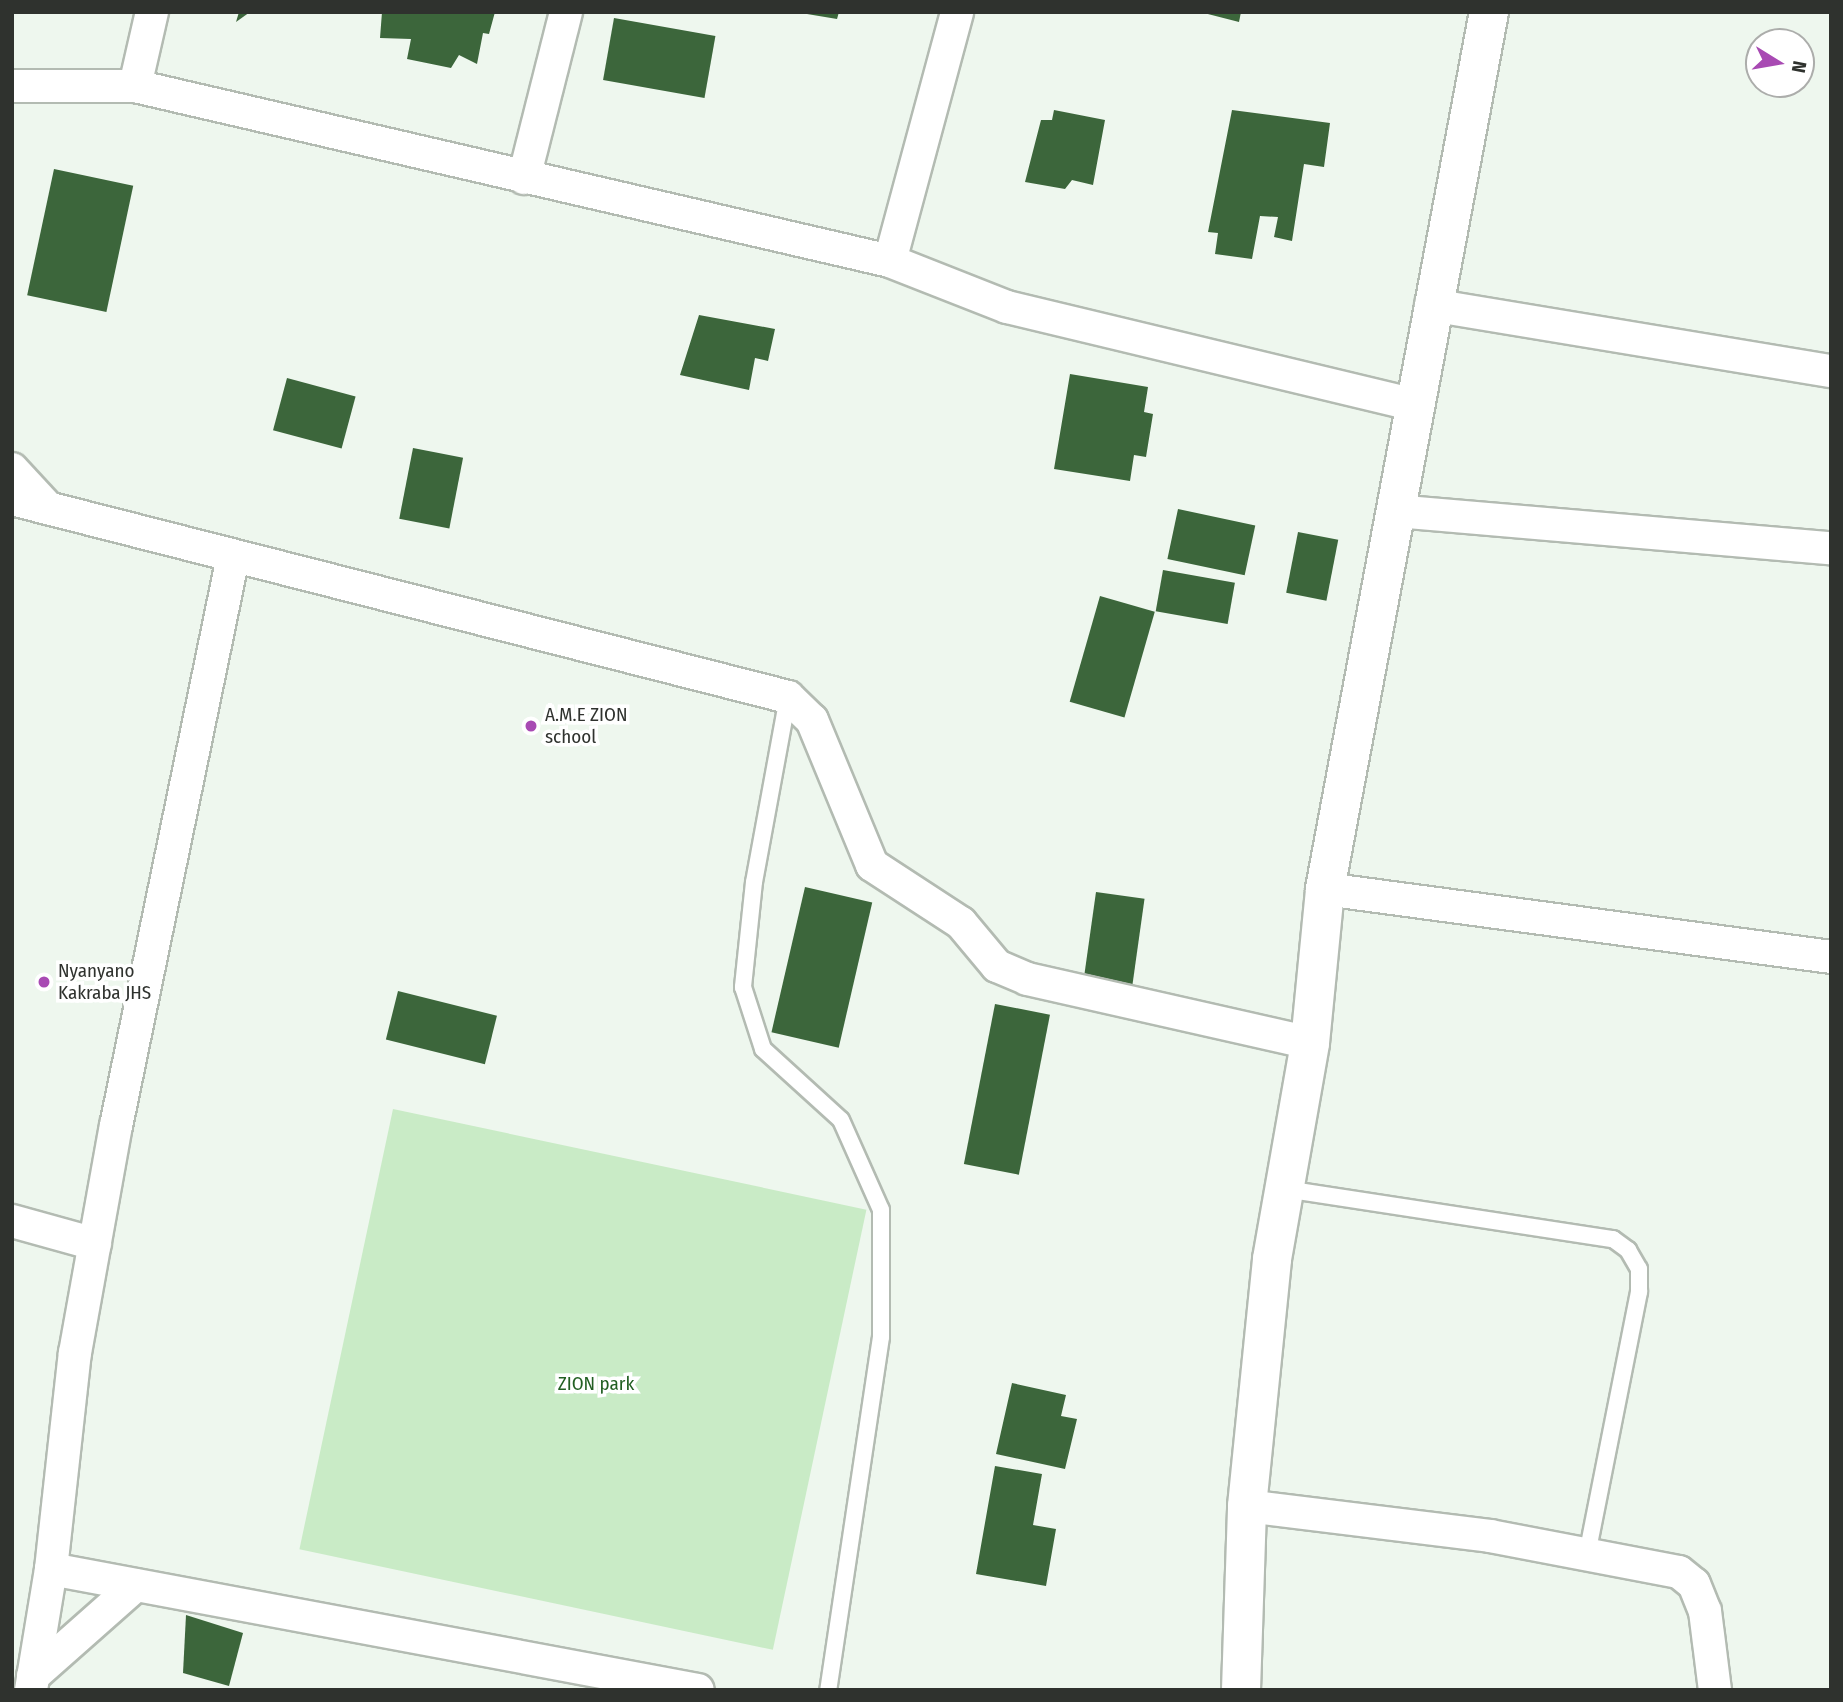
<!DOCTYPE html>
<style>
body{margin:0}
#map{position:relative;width:1843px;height:1702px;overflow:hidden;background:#eef7ee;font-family:"Fira Sans Condensed",sans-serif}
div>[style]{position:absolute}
.green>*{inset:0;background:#c9ebc6;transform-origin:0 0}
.building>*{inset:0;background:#3c663b;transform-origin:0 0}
.roads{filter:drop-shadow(2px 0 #b3bbb2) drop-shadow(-2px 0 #b3bbb2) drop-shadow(0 2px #b3bbb2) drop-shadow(0 -2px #b3bbb2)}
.service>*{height:16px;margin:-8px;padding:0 8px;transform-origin:8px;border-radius:8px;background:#fff}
.minor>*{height:32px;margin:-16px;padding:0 16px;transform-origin:16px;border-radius:16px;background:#fff}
.tertiary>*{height:38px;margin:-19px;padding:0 19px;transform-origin:19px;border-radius:19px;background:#fff}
.dots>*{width:19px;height:19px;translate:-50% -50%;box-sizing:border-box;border:4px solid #fff;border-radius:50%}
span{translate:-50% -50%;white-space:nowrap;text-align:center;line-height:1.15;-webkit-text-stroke:7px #fff;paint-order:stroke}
.poi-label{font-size:19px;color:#2f322e}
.left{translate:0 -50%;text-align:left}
.park-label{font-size:19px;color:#225f22}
.frame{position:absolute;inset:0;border:14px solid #2f322e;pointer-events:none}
.north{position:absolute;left:1745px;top:28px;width:70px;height:70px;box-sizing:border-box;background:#fff;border:2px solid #acadab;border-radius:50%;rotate:101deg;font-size:19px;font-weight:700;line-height:28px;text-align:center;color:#2f322e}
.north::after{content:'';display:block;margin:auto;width:24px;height:32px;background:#a84ab3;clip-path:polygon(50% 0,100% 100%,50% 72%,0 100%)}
</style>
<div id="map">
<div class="green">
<div style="left:393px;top:1109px;width:484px;height:450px;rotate:12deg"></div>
</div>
<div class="building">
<div style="clip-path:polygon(239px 12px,250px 12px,236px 22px)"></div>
<div style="clip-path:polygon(382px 12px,495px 12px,489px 34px,483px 33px,477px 64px,459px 55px,451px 68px,407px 59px,411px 39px,380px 38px)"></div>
<div style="clip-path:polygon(795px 12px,839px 12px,837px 19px)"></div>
<div style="clip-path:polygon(1200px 12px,1241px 12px,1239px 22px)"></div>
<div style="left:614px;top:18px;width:103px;height:63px;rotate:10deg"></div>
<div style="clip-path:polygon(1054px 110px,1105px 120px,1093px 185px,1072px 180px,1065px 189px,1025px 182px,1041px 120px,1052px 120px)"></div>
<div style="clip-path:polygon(1232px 110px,1330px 123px,1324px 167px,1304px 164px,1292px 241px,1274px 237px,1278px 217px,1260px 216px,1252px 259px,1215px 254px,1218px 233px,1208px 232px)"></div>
<div style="left:54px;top:169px;width:81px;height:129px;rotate:12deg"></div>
<div style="clip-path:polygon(699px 315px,775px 329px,768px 361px,755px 358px,749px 390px,680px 375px)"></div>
<div style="clip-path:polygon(1070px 374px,1148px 387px,1144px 412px,1153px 414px,1146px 457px,1134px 455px,1130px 481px,1054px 469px)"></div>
<div style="left:287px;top:378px;width:71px;height:54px;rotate:15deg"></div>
<div style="left:413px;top:448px;width:51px;height:72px;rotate:11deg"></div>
<div style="left:1178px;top:509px;width:79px;height:51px;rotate:12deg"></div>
<div style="left:1298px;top:532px;width:41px;height:62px;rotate:11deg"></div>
<div style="left:1163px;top:570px;width:73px;height:42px;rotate:10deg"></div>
<div style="left:1100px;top:596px;width:57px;height:110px;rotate:16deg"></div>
<div style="left:805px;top:887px;width:69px;height:149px;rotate:13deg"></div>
<div style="left:1096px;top:892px;width:49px;height:90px;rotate:8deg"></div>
<div style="left:398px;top:991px;width:102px;height:50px;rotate:14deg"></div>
<div style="left:995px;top:1004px;width:56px;height:163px;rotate:11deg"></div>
<div style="clip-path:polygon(1012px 1383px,1066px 1395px,1061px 1416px,1077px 1419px,1065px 1469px,996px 1454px)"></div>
<div style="clip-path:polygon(995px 1466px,1042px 1474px,1033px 1525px,1056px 1529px,1046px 1586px,976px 1574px)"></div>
<div style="clip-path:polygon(186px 1615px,243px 1633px,229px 1686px,183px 1673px)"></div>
</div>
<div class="roads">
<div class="service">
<div style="left:788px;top:697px;width:188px;rotate:100.4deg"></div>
<div style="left:754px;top:882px;width:106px;rotate:96deg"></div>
<div style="left:743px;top:987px;width:65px;rotate:72.1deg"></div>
<div style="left:763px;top:1049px;width:105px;rotate:42.3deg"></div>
<div style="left:841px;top:1120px;width:98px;rotate:66deg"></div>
<div style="left:881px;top:1210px;width:127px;rotate:90deg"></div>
<div style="left:881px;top:1337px;width:357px;rotate:98.5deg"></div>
<div style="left:1285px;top:1189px;width:332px;rotate:8.7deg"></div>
<div style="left:1613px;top:1239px;width:19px;rotate:36deg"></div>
<div style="left:1628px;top:1250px;width:22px;rotate:60deg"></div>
<div style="left:1639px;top:1269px;width:23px;rotate:90deg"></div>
<div style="left:1639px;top:1292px;width:267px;rotate:101.2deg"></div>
</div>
<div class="minor">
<div style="left:12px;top:86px;width:123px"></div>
<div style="left:135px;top:86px;width:775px;rotate:13.05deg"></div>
<div style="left:890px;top:261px;width:126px;rotate:21.5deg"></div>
<div style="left:1007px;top:307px;width:420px;rotate:13.5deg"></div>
<div style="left:135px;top:86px;width:76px;rotate:-77.1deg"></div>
<div style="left:524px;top:178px;width:171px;rotate:-75.8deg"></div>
<div style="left:890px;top:261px;width:258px;rotate:-74.9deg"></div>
<div style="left:1431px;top:305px;width:405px;rotate:9.4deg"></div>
<div style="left:12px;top:469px;width:53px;rotate:47.3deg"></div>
<div style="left:12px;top:499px;width:801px;rotate:14.31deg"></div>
<div style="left:788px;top:697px;width:33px;rotate:44deg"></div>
<div style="left:812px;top:720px;width:157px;rotate:67.5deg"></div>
<div style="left:872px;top:865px;width:106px;rotate:33.1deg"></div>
<div style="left:961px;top:923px;width:56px;rotate:50.1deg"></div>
<div style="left:997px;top:966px;width:33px;rotate:23deg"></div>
<div style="left:1027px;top:979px;width:290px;rotate:12.7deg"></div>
<div style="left:1395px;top:511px;width:438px;rotate:4.9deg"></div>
<div style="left:1325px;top:889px;width:511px;rotate:7.65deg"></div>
<div style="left:12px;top:1221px;width:86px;rotate:15.5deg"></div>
<div style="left:1247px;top:1506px;width:245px;rotate:7deg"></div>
<div style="left:1490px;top:1536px;width:192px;rotate:10.8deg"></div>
<div style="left:1679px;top:1572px;width:19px;rotate:39deg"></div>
<div style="left:1694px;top:1584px;width:29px;rotate:68deg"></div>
<div style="left:1705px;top:1611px;width:80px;rotate:82.8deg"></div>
<div style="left:51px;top:1569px;width:658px;rotate:10.59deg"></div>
<div style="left:33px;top:1676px;width:137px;rotate:-41.5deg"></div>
<div style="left:31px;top:1690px;width:123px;rotate:-80.6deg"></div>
<div style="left:51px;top:1569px;width:217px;rotate:-83.7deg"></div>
<div style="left:75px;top:1353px;width:231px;rotate:-79.8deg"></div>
<div style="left:116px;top:1126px;width:581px;rotate:-78.38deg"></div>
</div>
<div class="tertiary">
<div style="left:1241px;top:1690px;width:184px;rotate:-88.1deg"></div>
<div style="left:1247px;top:1506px;width:248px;rotate:-84.2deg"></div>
<div style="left:1272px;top:1259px;width:219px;rotate:-80deg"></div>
<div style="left:1310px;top:1043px;width:155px;rotate:-84.4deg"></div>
<div style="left:1325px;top:889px;width:892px;rotate:-79.41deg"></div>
</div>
</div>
<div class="dots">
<div style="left:531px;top:726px;background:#a84ab3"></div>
<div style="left:44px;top:982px;background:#a84ab3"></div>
</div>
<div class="poi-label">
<span class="left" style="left:545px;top:726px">A.M.E ZION<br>school</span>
<span class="left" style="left:58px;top:982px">Nyanyano<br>Kakraba JHS</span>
</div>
<div class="park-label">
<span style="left:596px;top:1384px">ZION park</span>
</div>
<div class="frame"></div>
<div class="north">N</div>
</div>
